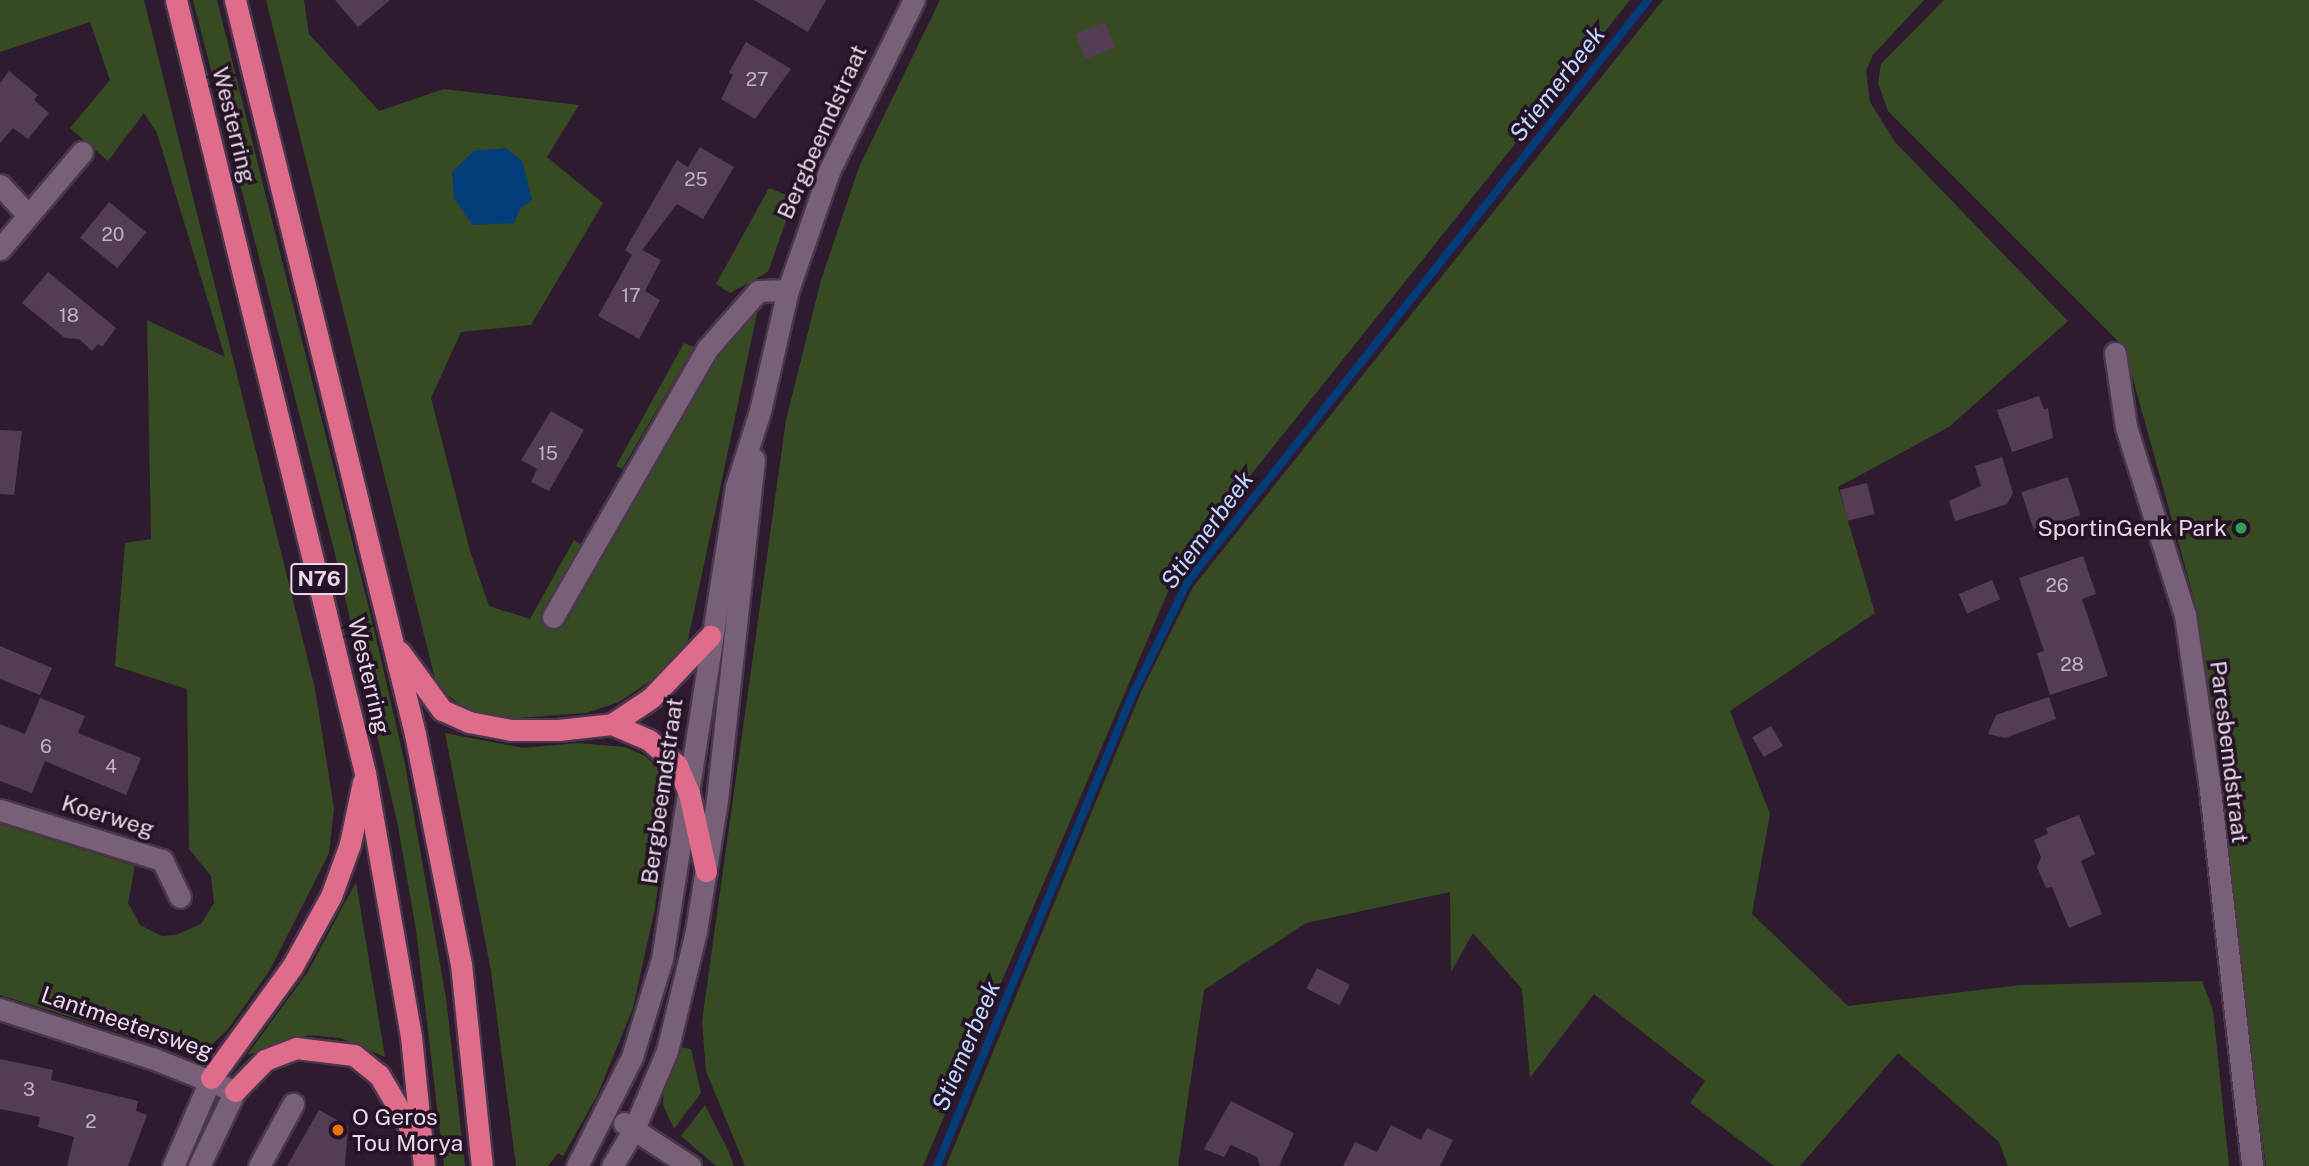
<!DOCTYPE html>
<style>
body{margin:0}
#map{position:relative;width:2309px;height:1166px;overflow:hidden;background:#2f1b30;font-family:"Public Sans",sans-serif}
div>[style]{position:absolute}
.green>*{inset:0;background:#364b21}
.water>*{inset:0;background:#013d78}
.stream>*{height:8px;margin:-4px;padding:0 4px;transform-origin:4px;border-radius:4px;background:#013d78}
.building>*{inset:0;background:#533d53;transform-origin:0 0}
.roads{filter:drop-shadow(2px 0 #49384a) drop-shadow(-2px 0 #49384a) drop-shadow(0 2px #49384a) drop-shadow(0 -2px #49384a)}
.minor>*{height:21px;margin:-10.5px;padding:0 10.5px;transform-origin:10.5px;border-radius:10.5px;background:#786078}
.highway>*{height:21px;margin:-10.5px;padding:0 10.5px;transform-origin:10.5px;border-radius:10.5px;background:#df6c8b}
.dots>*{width:19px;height:19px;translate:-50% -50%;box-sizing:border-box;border:4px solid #251226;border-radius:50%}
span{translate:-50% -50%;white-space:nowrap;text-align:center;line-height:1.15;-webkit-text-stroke:7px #251226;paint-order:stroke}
.number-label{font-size:19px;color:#c2b2c2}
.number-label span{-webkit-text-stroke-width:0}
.shield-label span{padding:2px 5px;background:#251226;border:2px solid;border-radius:5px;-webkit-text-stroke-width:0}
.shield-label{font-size:21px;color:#e7d9e7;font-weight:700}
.street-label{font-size:23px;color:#e7d9e7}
.poi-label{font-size:23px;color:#e7d9e7}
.right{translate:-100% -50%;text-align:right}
.left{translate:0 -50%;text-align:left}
.water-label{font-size:24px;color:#bedbfe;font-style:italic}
</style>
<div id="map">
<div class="green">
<div style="clip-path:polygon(0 0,144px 0,315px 689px,334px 808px,329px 853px,270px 970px,228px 1029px,199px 1057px,0 995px,0 824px,135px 866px,128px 903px,140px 925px,162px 936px,176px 935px,201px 924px,214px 903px,211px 876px,189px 849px,187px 689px,115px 666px,125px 543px,151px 539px,147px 320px,225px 357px,157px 133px,144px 113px,108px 161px,70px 128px,110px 80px,90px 22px,0 52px)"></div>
<div style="clip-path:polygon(193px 0,217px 0,374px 629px,405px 764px,446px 998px,465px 1166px,444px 1166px,416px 930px,398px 826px,334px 550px)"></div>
<div style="clip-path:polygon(266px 0,304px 0,309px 34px,379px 111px,444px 89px,579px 105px,547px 157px,603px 203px,531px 325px,461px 332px,431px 398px,470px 551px,489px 606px,530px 619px,574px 540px,583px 546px,540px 614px,564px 626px,727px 337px,759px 304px,688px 640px,663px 672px,619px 702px,586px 713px,505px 719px,468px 710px,437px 687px)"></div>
<div style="clip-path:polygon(940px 0,1630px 0,1221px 512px,1170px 587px,923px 1166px,745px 1166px,706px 1071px,702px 1021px,786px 420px,821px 280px,859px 167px)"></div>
<div style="clip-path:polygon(1663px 0,1924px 0,1873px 55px,1866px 71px,1870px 102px,1895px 142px,2068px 321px,1949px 427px,1838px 487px,1875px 613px,1730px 711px,1770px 814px,1752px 914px,1848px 1006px,2020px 985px,2202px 981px,2213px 1010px,2229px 1166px,2008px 1166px,1999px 1142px,1898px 1053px,1800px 1166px,1774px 1166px,1690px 1103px,1705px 1081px,1594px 994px,1530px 1078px,1522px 989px,1473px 933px,1451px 972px,1450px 892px,1306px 923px,1204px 990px,1178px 1166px,946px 1166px,1141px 692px,1193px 587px)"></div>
<div style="clip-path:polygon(1944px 0,2309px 0,2309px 1166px,2266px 1166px,2196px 606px,2124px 347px,1888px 111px,1878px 83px,1881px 64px)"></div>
<div style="clip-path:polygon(769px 188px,794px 198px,768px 272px,730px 293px,716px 284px)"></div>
<div style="clip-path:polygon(684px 343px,694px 347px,622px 469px,616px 466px)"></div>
<div style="clip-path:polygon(445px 733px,523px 748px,577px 743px,625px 747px,645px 756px,672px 781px,655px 908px,633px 1008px,597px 1096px,563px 1156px,558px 1153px,548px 1166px,516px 1166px,491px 971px)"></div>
<div style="clip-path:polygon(356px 882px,385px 1057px,340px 1038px,309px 1035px,247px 1055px,307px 973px)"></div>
<div style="clip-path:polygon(680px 1047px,691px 1049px,701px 1093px,674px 1129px,663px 1105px,664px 1082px)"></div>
<div style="clip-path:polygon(705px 1105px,728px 1150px,734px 1166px,716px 1166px,681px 1136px)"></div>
</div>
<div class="water">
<div style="clip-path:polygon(506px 148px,522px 161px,532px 200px,520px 209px,514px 223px,473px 225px,454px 198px,452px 172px,474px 151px)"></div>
</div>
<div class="stream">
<div style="left:937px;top:1166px;width:507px;rotate:-67.48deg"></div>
<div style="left:1131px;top:698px;width:130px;rotate:-64deg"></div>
<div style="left:1188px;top:581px;width:741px;rotate:-51.63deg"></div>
</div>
<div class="building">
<div style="clip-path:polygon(335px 0,390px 0,358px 27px)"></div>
<div style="clip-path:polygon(754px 0,826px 0,808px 32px)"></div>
<div style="left:1105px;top:22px;width:27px;height:32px;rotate:68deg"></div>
<div style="clip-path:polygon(746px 42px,791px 69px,755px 119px,721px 99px,733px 75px,729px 72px)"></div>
<div style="clip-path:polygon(9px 71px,38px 95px,34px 100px,49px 113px,28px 139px,13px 128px,0 143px,0 83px)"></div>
<div style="clip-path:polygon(700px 147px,734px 167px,703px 219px,677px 204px,642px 250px,661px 260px,645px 291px,660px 300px,639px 339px,598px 316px,632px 255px,625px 250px,677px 160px,688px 167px)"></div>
<div style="left:109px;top:202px;width:48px;height:46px;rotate:39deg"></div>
<div style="clip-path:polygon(48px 272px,116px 328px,102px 347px,98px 344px,92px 351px,79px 339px,65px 338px,22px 303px)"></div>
<div style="clip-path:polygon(2039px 396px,2044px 409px,2048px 408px,2053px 438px,2012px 452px,1997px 410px)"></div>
<div style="clip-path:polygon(551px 411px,584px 430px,549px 491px,531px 482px,537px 469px,521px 460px)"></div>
<div style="clip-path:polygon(0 430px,22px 431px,14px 495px,0 494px)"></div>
<div style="clip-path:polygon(2002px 457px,2013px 493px,2007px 504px,1955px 521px,1949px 501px,1981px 486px,1975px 466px)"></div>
<div style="left:2068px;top:477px;width:40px;height:49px;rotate:72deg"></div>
<div style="left:1867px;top:483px;width:32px;height:28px;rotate:76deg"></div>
<div style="clip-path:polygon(2083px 556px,2096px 594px,2082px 599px,2108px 676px,2050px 695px,2037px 653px,2044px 651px,2019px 578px)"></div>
<div style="left:1992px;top:580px;width:21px;height:36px;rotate:67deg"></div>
<div style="clip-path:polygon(0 646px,52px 668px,40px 695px,0 679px)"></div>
<div style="clip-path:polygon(2049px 697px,2056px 719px,2005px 738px,1988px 734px,1996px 715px)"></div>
<div style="clip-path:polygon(40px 698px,85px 716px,78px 733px,141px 758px,126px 795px,45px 761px,32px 793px,0 781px,0 724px,25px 734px)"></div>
<div style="left:1771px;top:726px;width:23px;height:22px;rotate:59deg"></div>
<div style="clip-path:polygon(2079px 815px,2095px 854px,2081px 861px,2102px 914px,2069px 928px,2052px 887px,2046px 888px,2037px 867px,2041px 857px,2034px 840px,2048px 834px,2046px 828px)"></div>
<div style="left:1317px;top:968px;width:37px;height:23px;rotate:27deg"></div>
<div style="clip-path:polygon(0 1059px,53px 1070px,51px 1080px,138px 1101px,136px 1111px,147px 1115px,128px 1166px,67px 1166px,74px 1137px,38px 1127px,40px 1117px,0 1109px)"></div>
<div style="clip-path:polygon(1231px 1101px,1294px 1133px,1279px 1166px,1260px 1166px,1257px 1157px,1231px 1145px,1224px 1157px,1204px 1149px)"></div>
<div style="clip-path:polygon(319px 1110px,348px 1126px,345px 1166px,287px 1166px)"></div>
<div style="clip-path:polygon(1391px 1125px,1421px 1140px,1427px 1128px,1453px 1140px,1440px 1166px,1343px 1166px,1355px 1142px,1377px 1152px)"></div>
</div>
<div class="roads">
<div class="minor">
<div style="left:0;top:185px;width:41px;rotate:47deg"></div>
<div style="left:0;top:249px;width:127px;rotate:-49.8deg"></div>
<div style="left:2115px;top:353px;width:75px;rotate:81.5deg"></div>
<div style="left:2126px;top:427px;width:197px;rotate:72.6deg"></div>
<div style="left:2185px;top:615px;width:168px;rotate:81.8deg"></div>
<div style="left:2209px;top:781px;width:387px;rotate:83.6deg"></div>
<div style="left:553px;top:617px;width:309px;rotate:-60.1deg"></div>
<div style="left:707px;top:349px;width:77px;rotate:-48.7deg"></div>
<div style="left:758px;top:291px;width:30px;rotate:-2deg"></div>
<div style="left:0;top:810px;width:170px;rotate:17.2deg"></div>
<div style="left:162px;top:860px;width:41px;rotate:64.1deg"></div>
<div style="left:0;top:1009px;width:160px;rotate:17.9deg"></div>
<div style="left:152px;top:1058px;width:89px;rotate:21.7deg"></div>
<div style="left:235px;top:1091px;width:83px;rotate:115.6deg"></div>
<div style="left:624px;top:1123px;width:79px;rotate:33.1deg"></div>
<div style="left:173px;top:1166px;width:96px;rotate:-66.6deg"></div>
<div style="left:259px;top:1166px;width:71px;rotate:-61.3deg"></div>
<div style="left:577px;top:1166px;width:122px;rotate:-63.2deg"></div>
<div style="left:632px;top:1057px;width:102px;rotate:-73deg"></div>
<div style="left:662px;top:959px;width:478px;rotate:-81.1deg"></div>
<div style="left:736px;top:487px;width:80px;rotate:-72.5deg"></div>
<div style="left:760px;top:411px;width:124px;rotate:-77deg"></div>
<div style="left:788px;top:290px;width:128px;rotate:-70.9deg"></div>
<div style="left:830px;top:169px;width:189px;rotate:-63.6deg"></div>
<div style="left:612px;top:1166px;width:43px;rotate:-59.3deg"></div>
<div style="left:634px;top:1129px;width:85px;rotate:-67.1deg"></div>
<div style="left:667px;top:1051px;width:123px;rotate:-76.4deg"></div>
<div style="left:696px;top:931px;width:133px;rotate:-80.9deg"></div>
<div style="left:717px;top:800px;width:343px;rotate:-83.8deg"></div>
</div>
<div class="highway">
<div style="left:176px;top:0;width:796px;rotate:76.26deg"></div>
<div style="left:365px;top:773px;width:267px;rotate:80.1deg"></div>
<div style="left:411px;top:1036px;width:131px;rotate:84.3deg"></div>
<div style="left:235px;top:0;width:756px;rotate:76.22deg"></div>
<div style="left:415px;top:734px;width:235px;rotate:78.7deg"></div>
<div style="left:461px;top:964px;width:203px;rotate:84.1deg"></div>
<div style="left:399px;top:651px;width:73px;rotate:53.9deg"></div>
<div style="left:442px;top:710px;width:30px;rotate:24deg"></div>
<div style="left:469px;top:722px;width:43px;rotate:10.8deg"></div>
<div style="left:511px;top:730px;width:47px"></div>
<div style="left:558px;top:730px;width:54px;rotate:-6.3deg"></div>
<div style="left:612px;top:724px;width:47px;rotate:-33.7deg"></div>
<div style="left:651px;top:698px;width:86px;rotate:-46.4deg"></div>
<div style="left:612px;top:724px;width:40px;rotate:23.4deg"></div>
<div style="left:649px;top:740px;width:38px;rotate:42deg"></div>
<div style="left:677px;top:765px;width:30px;rotate:67deg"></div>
<div style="left:689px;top:793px;width:80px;rotate:77.7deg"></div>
<div style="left:211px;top:1078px;width:137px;rotate:-53.9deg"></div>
<div style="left:292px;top:967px;width:81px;rotate:-61.2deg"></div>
<div style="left:331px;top:896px;width:55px;rotate:-69.9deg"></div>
<div style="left:350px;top:844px;width:63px;rotate:-78.2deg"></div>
<div style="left:235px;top:1091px;width:43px;rotate:-45.9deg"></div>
<div style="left:265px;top:1060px;width:33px;rotate:-21deg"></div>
<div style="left:296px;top:1048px;width:58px;rotate:6.9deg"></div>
<div style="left:354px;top:1055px;width:32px;rotate:39deg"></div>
<div style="left:379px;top:1075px;width:79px;rotate:59.5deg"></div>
</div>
</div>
<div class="dots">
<div style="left:2241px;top:528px;background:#2e9e5b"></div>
<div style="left:338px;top:1130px;background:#e8710a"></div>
</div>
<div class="number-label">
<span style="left:757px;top:80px">27</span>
<span style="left:696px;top:180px">25</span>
<span style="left:113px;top:235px">20</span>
<span style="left:631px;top:296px">17</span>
<span style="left:69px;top:316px">18</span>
<span style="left:548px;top:454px">15</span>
<span style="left:2057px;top:586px">26</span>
<span style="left:2072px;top:665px">28</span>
<span style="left:46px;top:747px">6</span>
<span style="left:111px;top:767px">4</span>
<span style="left:29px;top:1090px">3</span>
<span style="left:91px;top:1122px">2</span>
</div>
<div class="shield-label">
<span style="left:319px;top:579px">N76</span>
</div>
<div class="street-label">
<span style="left:234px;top:125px;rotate:76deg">Westerring</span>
<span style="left:822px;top:132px;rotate:-66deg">Bergbeemdstraat</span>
<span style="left:369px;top:676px;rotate:77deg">Westerring</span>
<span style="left:2229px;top:752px;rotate:83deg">Paresbemdstraat</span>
<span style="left:662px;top:791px;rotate:-82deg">Bergbeemdstraat</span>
<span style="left:108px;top:816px;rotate:17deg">Koerweg</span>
<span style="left:127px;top:1023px;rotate:19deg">Lantmeetersweg</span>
</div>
<div class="poi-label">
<span class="right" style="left:2227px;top:528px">SportinGenk Park</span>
<span class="left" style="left:352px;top:1130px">O Geros<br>Tou Morya</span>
</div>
<div class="water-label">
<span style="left:1557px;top:84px;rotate:-52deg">Stiemerbeek</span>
<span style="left:1207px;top:530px;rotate:-54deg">Stiemerbeek</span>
<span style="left:966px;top:1046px;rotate:-67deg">Stiemerbeek</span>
</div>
</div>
